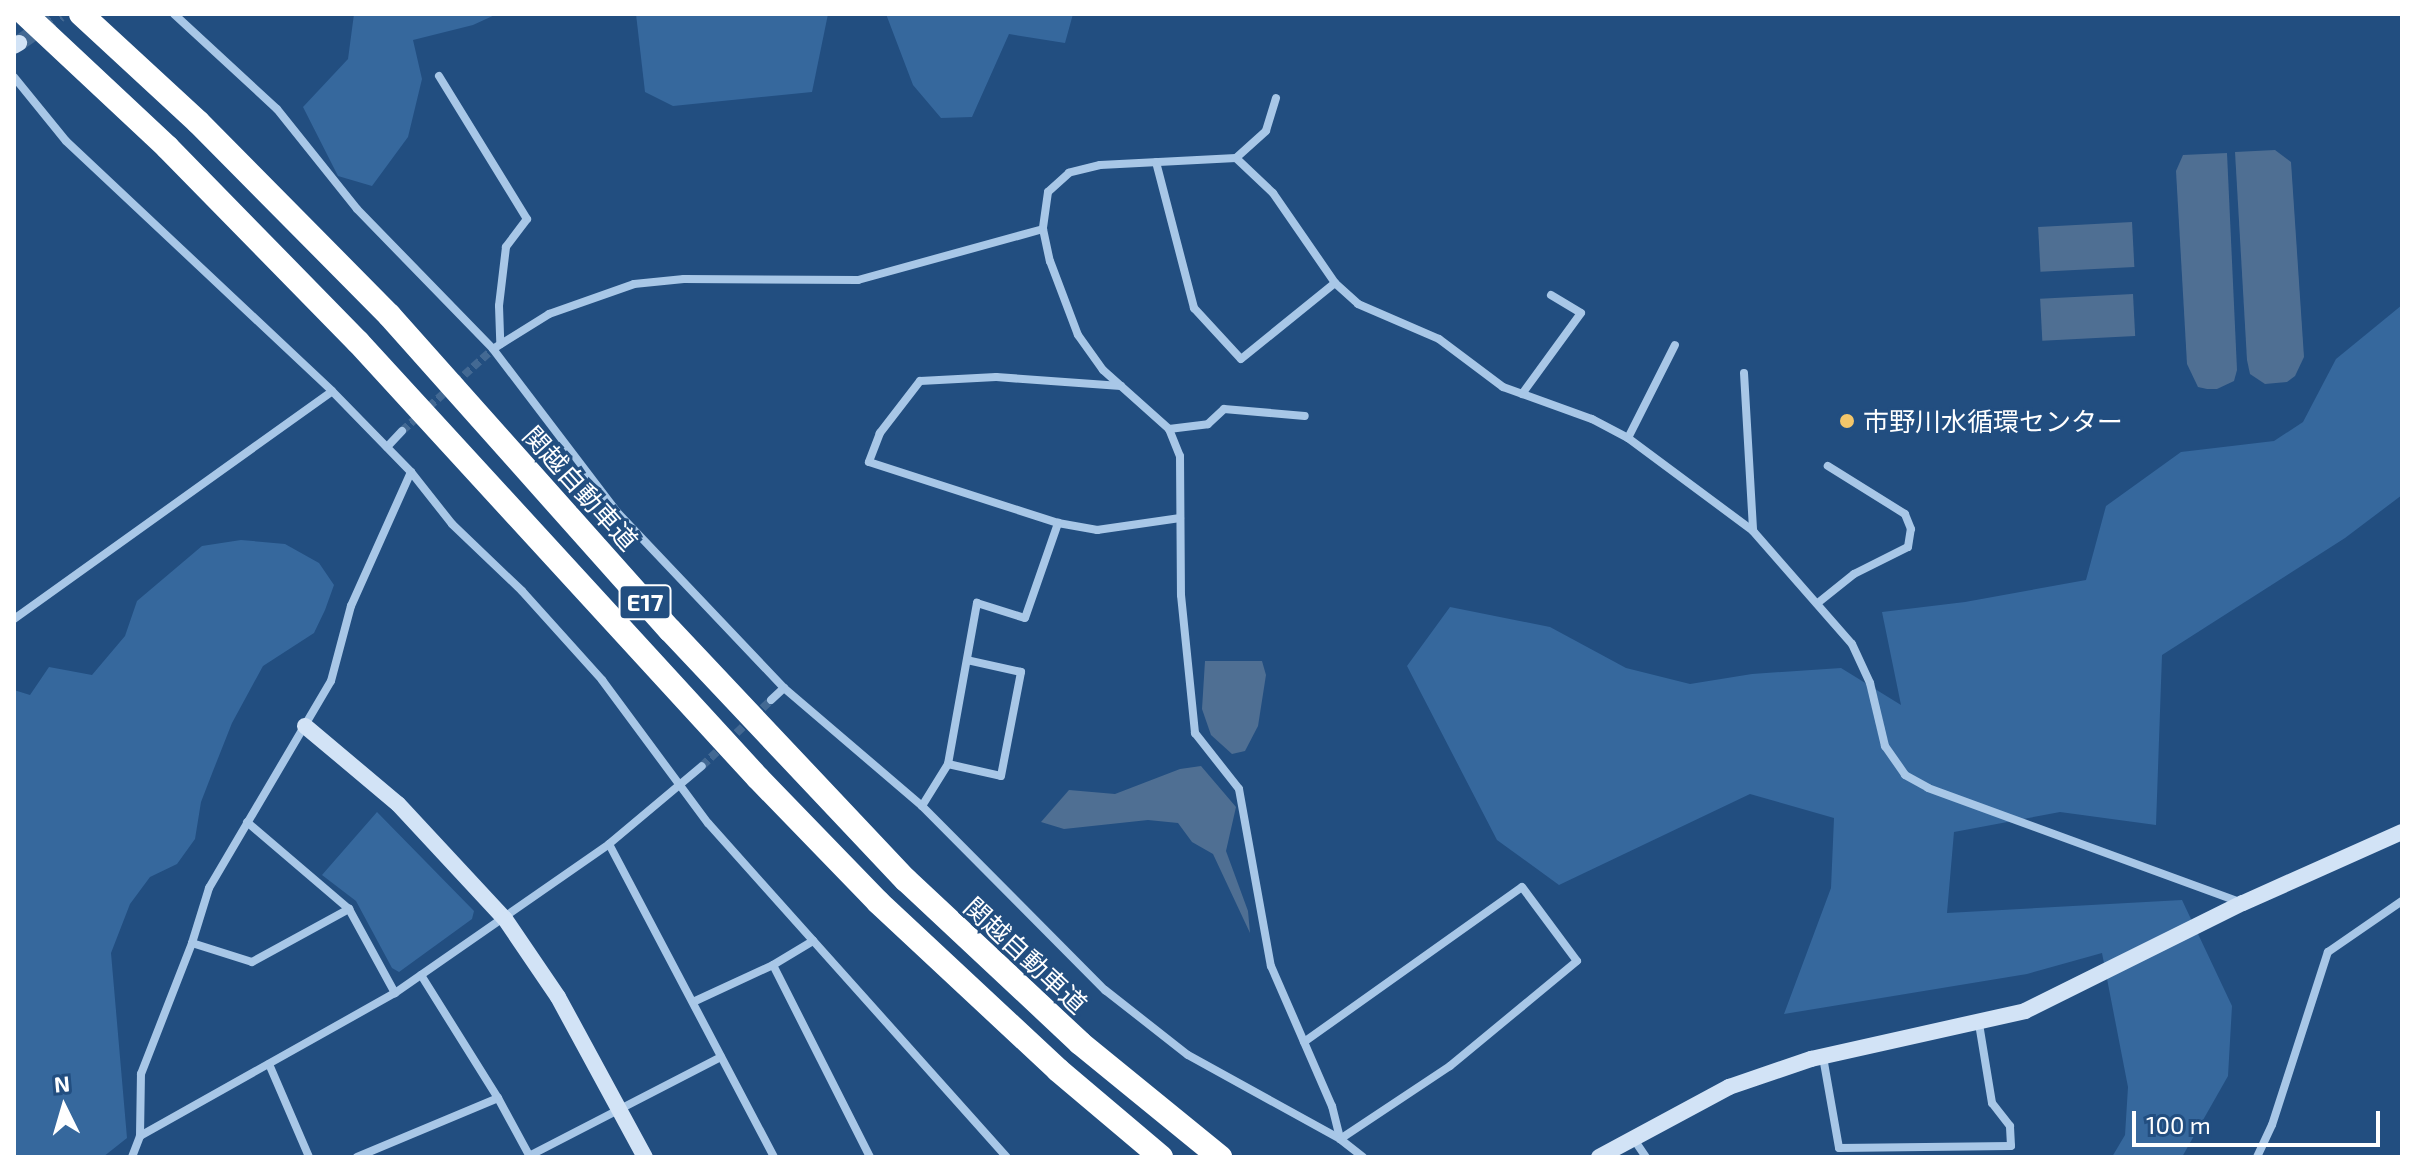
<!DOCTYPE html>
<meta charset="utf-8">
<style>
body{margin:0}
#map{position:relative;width:2416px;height:1171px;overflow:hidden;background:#224e80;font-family:"Exo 2","Noto Sans JP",sans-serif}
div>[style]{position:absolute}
.green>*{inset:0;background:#36689d}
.water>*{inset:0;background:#4f6f93;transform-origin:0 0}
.street-tunnel>*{height:8px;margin-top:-4px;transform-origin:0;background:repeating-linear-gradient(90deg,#436993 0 8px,transparent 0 12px)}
.secondary-tunnel>*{height:16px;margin-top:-8px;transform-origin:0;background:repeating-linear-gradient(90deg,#436993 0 16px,transparent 0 24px)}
.street>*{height:8px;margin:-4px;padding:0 4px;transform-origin:4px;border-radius:4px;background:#a8c7e7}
.secondary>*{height:16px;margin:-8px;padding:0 8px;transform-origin:8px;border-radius:8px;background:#d2e3f6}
.highway>*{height:24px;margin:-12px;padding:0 12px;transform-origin:12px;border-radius:12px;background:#fff}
.dots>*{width:22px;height:22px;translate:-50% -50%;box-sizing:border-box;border:4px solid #224e80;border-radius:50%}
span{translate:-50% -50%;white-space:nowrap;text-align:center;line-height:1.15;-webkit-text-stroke:6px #224e80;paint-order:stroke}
.shield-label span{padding:2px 6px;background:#224e80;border:2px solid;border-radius:6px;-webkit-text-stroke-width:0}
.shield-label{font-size:24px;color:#fff;font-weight:700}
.poi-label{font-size:26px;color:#fff}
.left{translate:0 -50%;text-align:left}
.street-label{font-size:26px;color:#fff}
.frame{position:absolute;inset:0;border:16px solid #fff;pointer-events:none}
.north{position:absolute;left:24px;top:1067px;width:80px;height:80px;-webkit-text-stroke:6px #224e80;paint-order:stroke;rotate:355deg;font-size:22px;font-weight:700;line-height:32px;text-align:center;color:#fff}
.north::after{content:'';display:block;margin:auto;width:28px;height:36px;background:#fff;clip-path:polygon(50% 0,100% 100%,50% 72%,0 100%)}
.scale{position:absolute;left:2132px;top:1111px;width:248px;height:36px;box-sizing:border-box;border:4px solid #fff;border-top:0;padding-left:10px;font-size:24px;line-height:28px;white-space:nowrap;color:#fff;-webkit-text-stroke:6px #224e80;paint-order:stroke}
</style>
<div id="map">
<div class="green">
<div style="clip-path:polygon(354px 14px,497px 14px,473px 25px,413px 40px,422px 79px,408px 137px,372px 186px,338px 176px,303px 107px,348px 59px)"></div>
<div style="clip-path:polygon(636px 14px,828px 14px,812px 92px,673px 106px,645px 92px)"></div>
<div style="clip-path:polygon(886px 14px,1073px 14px,1065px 43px,1009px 34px,972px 117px,941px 118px,913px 85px)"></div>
<div style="clip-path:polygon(2402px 305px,2402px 495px,2345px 538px,2162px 655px,2156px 825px,2060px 812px,1954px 832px,1947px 913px,2182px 900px,2232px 1006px,2228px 1076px,2182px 1157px,2112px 1157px,2125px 1135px,2128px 1087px,2102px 953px,2027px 974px,1784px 1014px,1831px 888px,1834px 818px,1750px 794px,1559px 885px,1497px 840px,1407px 666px,1450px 607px,1550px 627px,1626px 668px,1690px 684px,1752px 674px,1841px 668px,1901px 705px,1882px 612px,1965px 602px,2086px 580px,2106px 506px,2181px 452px,2274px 441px,2303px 422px,2336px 359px)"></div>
<div style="clip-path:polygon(241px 540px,285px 544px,319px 563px,334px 585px,325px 610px,314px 633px,263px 666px,232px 723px,213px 771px,201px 802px,195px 839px,177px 864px,150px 877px,130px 904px,111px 953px,127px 1138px,103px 1157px,14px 1157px,14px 690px,30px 695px,49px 667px,92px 675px,125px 636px,137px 601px,202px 546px)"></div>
<div style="clip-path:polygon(377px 812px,474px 911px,472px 919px,399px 972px,392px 968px,356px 901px,322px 875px)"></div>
</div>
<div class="water">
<div style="clip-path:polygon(2275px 150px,2291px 162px,2304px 357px,2295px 376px,2287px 382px,2265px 384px,2250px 374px,2247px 360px,2235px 152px)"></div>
<div style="clip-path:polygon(2227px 153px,2237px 370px,2234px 381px,2217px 389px,2207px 389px,2198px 387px,2187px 364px,2176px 171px,2183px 155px)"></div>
<div style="left:2132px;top:222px;width:45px;height:94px;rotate:87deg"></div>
<div style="left:2133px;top:294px;width:42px;height:93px;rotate:87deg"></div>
<div style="clip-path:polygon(1205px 661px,1262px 661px,1266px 675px,1258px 726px,1245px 751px,1232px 754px,1211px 735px,1202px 709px)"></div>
<div style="clip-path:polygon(1201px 766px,1236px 807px,1226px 851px,1248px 911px,1250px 933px,1213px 854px,1192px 842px,1178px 823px,1148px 820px,1064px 829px,1041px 822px,1069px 790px,1115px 794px,1180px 769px)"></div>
</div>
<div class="street-tunnel">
<div style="left:402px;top:431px;width:122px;rotate:-42deg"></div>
<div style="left:702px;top:766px;width:95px;rotate:-43.7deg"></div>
</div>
<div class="secondary-tunnel">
<div style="left:19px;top:43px;width:50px;rotate:-35.3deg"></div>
</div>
<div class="street">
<div style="left:174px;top:14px;width:140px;rotate:42.7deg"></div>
<div style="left:277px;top:109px;width:128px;rotate:51.3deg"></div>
<div style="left:357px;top:209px;width:195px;rotate:45.8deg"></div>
<div style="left:493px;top:349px;width:205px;rotate:52.7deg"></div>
<div style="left:617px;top:512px;width:243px;rotate:46.5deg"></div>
<div style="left:784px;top:688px;width:182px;rotate:40.5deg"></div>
<div style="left:922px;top:806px;width:260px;rotate:45.2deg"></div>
<div style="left:1105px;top:990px;width:105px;rotate:38.1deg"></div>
<div style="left:1188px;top:1055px;width:174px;rotate:28.9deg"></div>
<div style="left:1340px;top:1139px;width:29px;rotate:38deg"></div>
<div style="left:439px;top:76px;width:168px;rotate:58.4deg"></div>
<div style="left:527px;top:219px;width:35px;rotate:127deg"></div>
<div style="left:506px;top:247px;width:59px;rotate:96.8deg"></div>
<div style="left:499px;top:306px;width:38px;rotate:88deg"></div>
<div style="left:14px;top:77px;width:82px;rotate:50.9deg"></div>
<div style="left:66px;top:141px;width:365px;rotate:43.2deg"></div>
<div style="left:332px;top:391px;width:113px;rotate:45.7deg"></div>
<div style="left:411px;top:472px;width:66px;rotate:51.7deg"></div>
<div style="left:452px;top:524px;width:97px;rotate:43.7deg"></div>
<div style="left:522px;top:591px;width:120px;rotate:48deg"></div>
<div style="left:602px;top:680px;width:178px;rotate:53.5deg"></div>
<div style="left:708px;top:823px;width:448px;rotate:48.2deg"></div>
<div style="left:1276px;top:98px;width:34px;rotate:107deg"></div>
<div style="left:1266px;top:131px;width:40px;rotate:138deg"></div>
<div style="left:1236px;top:158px;width:136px;rotate:177.1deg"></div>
<div style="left:1100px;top:165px;width:32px;rotate:166deg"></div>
<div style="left:1069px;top:173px;width:28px;rotate:138deg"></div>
<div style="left:1048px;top:192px;width:37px;rotate:98deg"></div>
<div style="left:1043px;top:229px;width:33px;rotate:78deg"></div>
<div style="left:1050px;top:261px;width:79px;rotate:69.3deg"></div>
<div style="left:1078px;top:335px;width:43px;rotate:54.5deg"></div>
<div style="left:1103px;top:370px;width:89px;rotate:41.8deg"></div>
<div style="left:1169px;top:429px;width:29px;rotate:68deg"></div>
<div style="left:1180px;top:456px;width:139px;rotate:89.6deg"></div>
<div style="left:1181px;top:595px;width:139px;rotate:84.2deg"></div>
<div style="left:1195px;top:733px;width:71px;rotate:51.8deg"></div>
<div style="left:1239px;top:789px;width:180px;rotate:79.8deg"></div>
<div style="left:1271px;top:966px;width:153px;rotate:66.5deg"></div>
<div style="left:1332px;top:1106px;width:34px;rotate:76deg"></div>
<div style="left:1236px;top:158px;width:51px;rotate:43.4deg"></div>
<div style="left:1273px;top:193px;width:109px;rotate:55.4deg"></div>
<div style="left:1335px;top:283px;width:31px;rotate:42deg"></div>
<div style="left:1358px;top:304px;width:88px;rotate:23.4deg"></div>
<div style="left:1439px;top:339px;width:80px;rotate:36.9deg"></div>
<div style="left:1503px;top:387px;width:95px;rotate:19.8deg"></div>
<div style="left:1592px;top:419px;width:41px;rotate:27.8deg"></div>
<div style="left:1628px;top:438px;width:156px;rotate:36.6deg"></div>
<div style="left:1753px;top:531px;width:150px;rotate:48.8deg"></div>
<div style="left:1852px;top:644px;width:43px;rotate:65.2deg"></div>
<div style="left:1870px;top:683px;width:65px;rotate:76.6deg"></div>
<div style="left:1885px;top:746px;width:35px;rotate:55deg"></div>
<div style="left:1905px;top:775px;width:26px;rotate:29deg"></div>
<div style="left:1928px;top:788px;width:332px;rotate:20.1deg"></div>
<div style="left:1156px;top:162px;width:151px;rotate:75.4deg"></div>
<div style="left:1194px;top:308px;width:69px;rotate:47.3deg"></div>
<div style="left:1241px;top:359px;width:121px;rotate:-39deg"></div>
<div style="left:493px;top:349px;width:66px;rotate:-32deg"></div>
<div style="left:549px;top:314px;width:90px;rotate:-19.4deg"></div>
<div style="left:634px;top:284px;width:50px;rotate:-5.7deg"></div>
<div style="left:684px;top:279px;width:174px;rotate:0.3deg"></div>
<div style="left:858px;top:280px;width:192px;rotate:-15.4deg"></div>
<div style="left:1744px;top:373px;width:158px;rotate:86.7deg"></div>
<div style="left:1121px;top:386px;width:125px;rotate:-175.9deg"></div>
<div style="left:996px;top:377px;width:76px;rotate:177deg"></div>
<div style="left:920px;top:381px;width:66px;rotate:127.6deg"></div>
<div style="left:880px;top:433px;width:31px;rotate:111deg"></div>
<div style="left:869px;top:462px;width:199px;rotate:17.9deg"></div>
<div style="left:1058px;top:523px;width:40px;rotate:10deg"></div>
<div style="left:1097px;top:530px;width:84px;rotate:-8.2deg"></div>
<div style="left:1522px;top:394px;width:100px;rotate:-53.9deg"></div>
<div style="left:1581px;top:313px;width:35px;rotate:-149deg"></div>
<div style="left:1169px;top:429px;width:39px;rotate:-7deg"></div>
<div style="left:1208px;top:424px;width:22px;rotate:-43deg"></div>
<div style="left:1224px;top:409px;width:81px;rotate:4.9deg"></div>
<div style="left:1628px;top:438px;width:104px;rotate:-63.2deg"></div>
<div style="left:387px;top:447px;width:22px;rotate:-47deg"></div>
<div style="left:1819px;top:602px;width:45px;rotate:-38.7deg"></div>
<div style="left:1854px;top:574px;width:60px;rotate:-26.6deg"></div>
<div style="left:1908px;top:547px;width:18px;rotate:-81deg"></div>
<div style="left:1911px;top:529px;width:16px;rotate:-112deg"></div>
<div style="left:1905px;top:514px;width:91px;rotate:-148.1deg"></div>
<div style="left:14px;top:619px;width:391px;rotate:-35.6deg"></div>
<div style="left:771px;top:700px;width:18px;rotate:-43deg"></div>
<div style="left:948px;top:764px;width:54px;rotate:12.8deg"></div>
<div style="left:1001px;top:776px;width:106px;rotate:-79.1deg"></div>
<div style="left:1021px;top:672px;width:55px;rotate:-167.5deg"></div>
<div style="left:922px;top:806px;width:49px;rotate:-58.2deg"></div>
<div style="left:948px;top:764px;width:164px;rotate:-79.8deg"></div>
<div style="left:977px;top:603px;width:50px;rotate:17.4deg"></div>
<div style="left:1025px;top:618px;width:101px;rotate:-70.8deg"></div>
<div style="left:247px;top:822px;width:134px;rotate:40.5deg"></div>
<div style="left:349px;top:909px;width:96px;rotate:61.3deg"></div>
<div style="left:609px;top:844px;width:354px;rotate:62.2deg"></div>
<div style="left:192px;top:943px;width:63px;rotate:17.6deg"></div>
<div style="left:252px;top:962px;width:111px;rotate:-28.7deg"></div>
<div style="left:773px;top:965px;width:215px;rotate:63.2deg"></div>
<div style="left:421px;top:975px;width:145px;rotate:58deg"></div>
<div style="left:498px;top:1098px;width:67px;rotate:61.5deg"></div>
<div style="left:693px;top:1002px;width:88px;rotate:-24.8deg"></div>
<div style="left:773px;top:965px;width:47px;rotate:-31deg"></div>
<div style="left:1304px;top:1042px;width:267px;rotate:-35.4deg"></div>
<div style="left:1522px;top:887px;width:92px;rotate:53.4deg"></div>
<div style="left:1577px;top:961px;width:165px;rotate:140.4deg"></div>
<div style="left:1450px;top:1066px;width:132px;rotate:146.4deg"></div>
<div style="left:1823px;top:1057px;width:92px;rotate:80deg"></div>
<div style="left:1839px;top:1148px;width:172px;rotate:-0.7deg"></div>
<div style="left:2011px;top:1146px;width:20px;rotate:-93deg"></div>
<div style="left:2010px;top:1126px;width:29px;rotate:-128deg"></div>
<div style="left:1992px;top:1103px;width:80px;rotate:-99.3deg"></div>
<div style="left:269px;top:1064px;width:101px;rotate:66.7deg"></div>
<div style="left:140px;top:1136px;width:292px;rotate:-29.3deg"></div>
<div style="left:395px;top:993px;width:261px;rotate:-34.8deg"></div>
<div style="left:609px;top:844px;width:121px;rotate:-40deg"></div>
<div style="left:1633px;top:1138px;width:23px;rotate:56deg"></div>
<div style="left:529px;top:1156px;width:216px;rotate:-27.3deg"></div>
<div style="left:132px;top:1157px;width:22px;rotate:-69deg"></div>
<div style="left:140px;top:1136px;width:62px;rotate:-89.1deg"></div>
<div style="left:141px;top:1074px;width:141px;rotate:-68.7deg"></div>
<div style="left:192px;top:943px;width:58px;rotate:-72.8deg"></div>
<div style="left:209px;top:888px;width:240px;rotate:-59.5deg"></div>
<div style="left:331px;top:681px;width:78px;rotate:-75.1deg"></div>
<div style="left:351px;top:606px;width:147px;rotate:-65.9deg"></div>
<div style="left:357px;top:1157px;width:153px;rotate:-22.7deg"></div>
<div style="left:2257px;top:1157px;width:35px;rotate:-65deg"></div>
<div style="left:2272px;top:1125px;width:182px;rotate:-72.1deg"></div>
<div style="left:2328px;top:952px;width:90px;rotate:-34.6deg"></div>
</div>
<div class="secondary">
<div style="left:14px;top:46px;width:6px;rotate:-31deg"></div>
<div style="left:305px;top:726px;width:121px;rotate:40deg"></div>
<div style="left:398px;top:804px;width:157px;rotate:47.1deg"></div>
<div style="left:505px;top:919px;width:94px;rotate:55.8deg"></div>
<div style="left:558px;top:997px;width:182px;rotate:61.5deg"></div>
<div style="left:1599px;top:1157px;width:148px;rotate:-28.3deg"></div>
<div style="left:1729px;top:1087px;width:87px;rotate:-18.9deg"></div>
<div style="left:1811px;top:1059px;width:219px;rotate:-12.6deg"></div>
<div style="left:2025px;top:1011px;width:243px;rotate:-26.4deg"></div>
<div style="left:2243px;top:903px;width:174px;rotate:-24.1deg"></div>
</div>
<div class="highway">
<div style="left:25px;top:14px;width:195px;rotate:43.1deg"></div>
<div style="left:167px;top:147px;width:273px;rotate:45.6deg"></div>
<div style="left:358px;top:342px;width:592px;rotate:47.47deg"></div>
<div style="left:758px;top:778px;width:173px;rotate:45.9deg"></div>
<div style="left:878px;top:902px;width:246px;rotate:43deg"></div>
<div style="left:1058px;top:1070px;width:135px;rotate:40.2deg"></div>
<div style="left:81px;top:14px;width:159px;rotate:42.7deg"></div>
<div style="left:198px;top:122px;width:272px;rotate:45.3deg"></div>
<div style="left:389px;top:315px;width:422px;rotate:48.3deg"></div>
<div style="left:670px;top:630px;width:344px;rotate:46.7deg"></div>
<div style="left:906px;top:880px;width:238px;rotate:43.1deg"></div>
<div style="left:1080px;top:1043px;width:181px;rotate:39.2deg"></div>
</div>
<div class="dots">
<div style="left:1847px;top:421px;background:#f3c66a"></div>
</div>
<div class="shield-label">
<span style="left:645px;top:602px">E17</span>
</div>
<div class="poi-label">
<span class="left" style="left:1863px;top:421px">市野川水循環センター</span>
</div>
<div class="street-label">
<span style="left:581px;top:488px;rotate:48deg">関越自動車道</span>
<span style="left:1026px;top:955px;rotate:43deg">関越自動車道</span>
</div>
<div class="frame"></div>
<div class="north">N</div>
<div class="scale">100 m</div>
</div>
